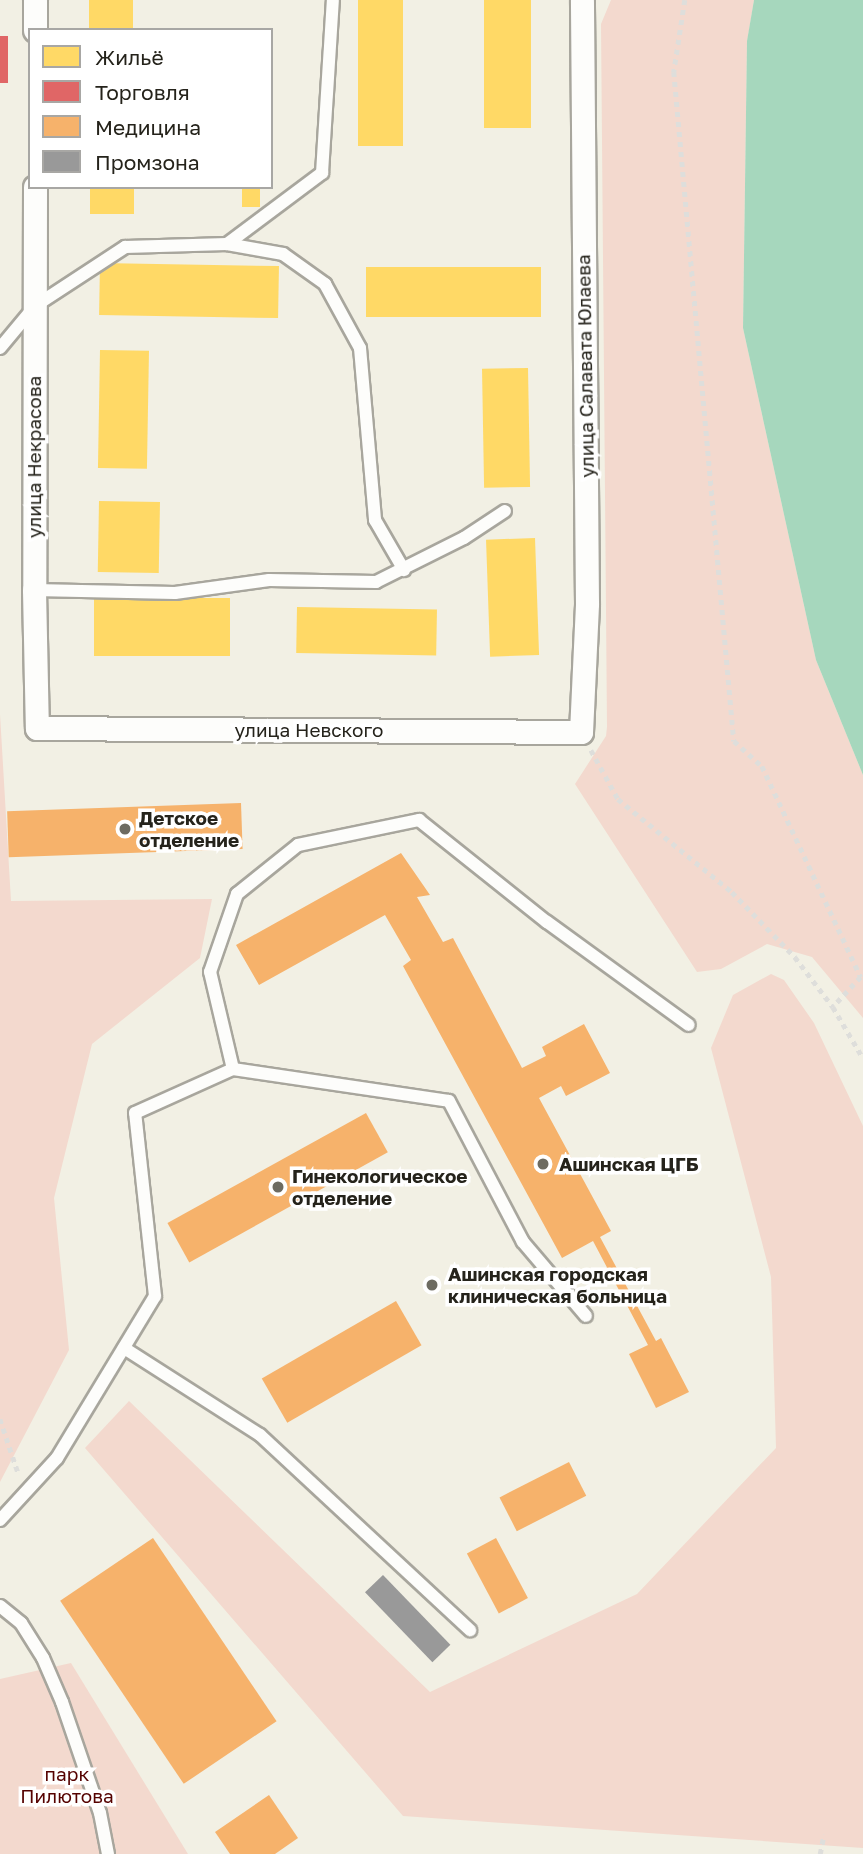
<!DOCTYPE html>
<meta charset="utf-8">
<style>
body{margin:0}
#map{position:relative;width:863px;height:1854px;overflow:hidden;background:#f2f0e4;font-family:"Golos Text",sans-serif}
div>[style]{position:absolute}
.green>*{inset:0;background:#f3d9ce}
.water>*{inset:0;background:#a6d7bd}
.homes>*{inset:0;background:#ffd966;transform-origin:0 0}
.shops>*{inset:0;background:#e06666;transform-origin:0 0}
.health>*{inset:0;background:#f6b26b;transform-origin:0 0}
.industry>*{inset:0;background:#999;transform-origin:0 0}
.path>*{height:4.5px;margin-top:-2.25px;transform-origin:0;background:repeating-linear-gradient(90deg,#dededb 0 5px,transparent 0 10px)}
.roads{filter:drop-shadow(2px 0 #a8a69d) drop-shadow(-2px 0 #a8a69d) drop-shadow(0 2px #a8a69d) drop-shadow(0 -2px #a8a69d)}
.service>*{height:12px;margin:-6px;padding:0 6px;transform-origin:6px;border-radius:6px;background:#fdfdfb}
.minor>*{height:23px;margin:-11.5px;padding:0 11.5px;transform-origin:11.5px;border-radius:11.5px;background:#fdfdfb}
.dots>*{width:19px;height:19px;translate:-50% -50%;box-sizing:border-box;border:4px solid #fff;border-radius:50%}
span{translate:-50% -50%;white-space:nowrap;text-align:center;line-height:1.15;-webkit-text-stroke:7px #fff;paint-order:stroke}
.street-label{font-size:19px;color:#25231b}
.poi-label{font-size:19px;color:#25231b;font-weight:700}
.left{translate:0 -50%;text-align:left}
.park-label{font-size:19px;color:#550200}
.legend{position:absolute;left:28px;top:28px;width:245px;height:161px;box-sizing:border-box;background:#fff;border:2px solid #a8a7a4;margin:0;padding:9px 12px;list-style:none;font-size:21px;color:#25231b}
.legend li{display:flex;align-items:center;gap:14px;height:35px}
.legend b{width:35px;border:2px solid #a8a7a4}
</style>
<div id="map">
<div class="green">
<div style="clip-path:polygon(611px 0,754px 0,747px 42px,743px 328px,816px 660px,863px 775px,863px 1018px,812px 957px,767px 944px,721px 969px,697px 972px,575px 784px,606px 736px,607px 727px,601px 24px)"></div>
<div style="clip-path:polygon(0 714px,11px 901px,212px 899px,200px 958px,92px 1044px,54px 1198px,69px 1350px,0 1482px)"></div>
<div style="clip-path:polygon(771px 974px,784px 980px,814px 1023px,863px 1126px,863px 1848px,403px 1816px,85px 1448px,129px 1401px,430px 1692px,637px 1594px,776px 1448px,771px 1277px,711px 1048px,733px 995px)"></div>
<div style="clip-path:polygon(71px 1663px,188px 1854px,0 1854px,0 1679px)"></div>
</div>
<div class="water">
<div style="clip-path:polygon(754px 0,863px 0,863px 775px,816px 660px,743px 328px,747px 41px)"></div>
</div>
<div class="homes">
<div style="left:89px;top:0;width:44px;height:30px"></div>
<div style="left:358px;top:0;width:45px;height:146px"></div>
<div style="left:484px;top:0;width:47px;height:128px"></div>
<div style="left:90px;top:187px;width:44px;height:27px"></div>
<div style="left:242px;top:187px;width:18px;height:20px"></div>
<div style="left:100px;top:263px;width:179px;height:52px;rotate:1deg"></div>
<div style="left:366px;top:267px;width:175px;height:50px"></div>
<div style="left:100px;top:350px;width:49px;height:118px;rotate:1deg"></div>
<div style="left:528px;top:368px;width:119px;height:46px;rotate:89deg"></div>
<div style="left:99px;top:501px;width:61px;height:71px;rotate:1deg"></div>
<div style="left:535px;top:538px;width:117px;height:49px;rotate:88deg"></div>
<div style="left:230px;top:598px;width:58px;height:136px;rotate:90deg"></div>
<div style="left:297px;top:607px;width:140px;height:46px;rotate:1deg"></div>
</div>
<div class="shops">
<div style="left:0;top:36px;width:8px;height:47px"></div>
</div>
<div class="health">
<div style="left:241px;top:803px;width:46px;height:234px;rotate:88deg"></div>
<div style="clip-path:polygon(401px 853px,430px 895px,417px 897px,443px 942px,453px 938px,522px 1068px,546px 1056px,542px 1047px,584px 1024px,610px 1073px,566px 1096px,561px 1086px,539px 1098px,611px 1231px,600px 1237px,656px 1341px,661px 1338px,689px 1392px,656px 1408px,629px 1354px,648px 1345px,593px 1241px,562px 1258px,403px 966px,411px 960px,385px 915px,259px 985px,236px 945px)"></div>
<div style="left:366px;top:1113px;width:45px;height:227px;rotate:61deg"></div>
<div style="left:396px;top:1301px;width:51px;height:155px;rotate:60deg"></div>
<div style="left:569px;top:1462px;width:38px;height:78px;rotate:63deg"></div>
<div style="left:153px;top:1538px;width:221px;height:112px;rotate:56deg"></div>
<div style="left:496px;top:1538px;width:68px;height:33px;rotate:62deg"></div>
<div style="clip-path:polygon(269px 1795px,298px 1838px,275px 1854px,230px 1854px,215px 1832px)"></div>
</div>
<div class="industry">
<div style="left:383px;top:1575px;width:97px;height:25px;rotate:46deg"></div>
</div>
<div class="path">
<div style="left:685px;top:0;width:73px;rotate:98.7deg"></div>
<div style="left:674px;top:72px;width:672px;rotate:84.88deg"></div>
<div style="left:734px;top:741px;width:38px;rotate:42deg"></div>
<div style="left:762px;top:766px;width:233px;rotate:64.9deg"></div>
<div style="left:861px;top:977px;width:41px;rotate:133deg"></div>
<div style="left:591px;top:750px;width:56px;rotate:61.1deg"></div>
<div style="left:618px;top:799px;width:147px;rotate:39.2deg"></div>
<div style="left:732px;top:892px;width:91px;rotate:45.9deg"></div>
<div style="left:795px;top:957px;width:63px;rotate:52.8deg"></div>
<div style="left:833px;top:1007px;width:59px;rotate:59.5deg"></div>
<div style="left:0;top:1419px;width:59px;rotate:71.3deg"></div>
<div style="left:820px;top:1854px;width:20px;rotate:-79deg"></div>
</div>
<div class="roads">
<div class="service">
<div style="left:227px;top:244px;width:119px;rotate:-36.8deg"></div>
<div style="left:322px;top:173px;width:173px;rotate:-86.4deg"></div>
<div style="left:0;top:348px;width:55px;rotate:-50.2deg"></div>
<div style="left:35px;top:306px;width:108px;rotate:-33.2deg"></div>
<div style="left:125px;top:247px;width:102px;rotate:-1.7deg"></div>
<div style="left:227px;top:244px;width:57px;rotate:10.1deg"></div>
<div style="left:283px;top:254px;width:52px;rotate:35.5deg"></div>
<div style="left:325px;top:284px;width:73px;rotate:61.3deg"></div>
<div style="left:360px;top:348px;width:173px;rotate:85deg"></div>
<div style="left:375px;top:520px;width:58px;rotate:59.9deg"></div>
<div style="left:34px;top:590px;width:141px;rotate:1.2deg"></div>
<div style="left:175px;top:593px;width:95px;rotate:-7.9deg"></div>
<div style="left:269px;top:580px;width:107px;rotate:1.1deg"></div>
<div style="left:376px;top:582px;width:98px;rotate:-26.6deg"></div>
<div style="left:464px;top:538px;width:49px;rotate:-33.4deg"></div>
<div style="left:233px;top:1069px;width:100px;rotate:-103.3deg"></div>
<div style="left:210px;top:972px;width:83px;rotate:-70.9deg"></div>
<div style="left:237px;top:894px;width:78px;rotate:-38.8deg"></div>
<div style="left:298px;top:845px;width:124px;rotate:-11.7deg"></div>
<div style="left:419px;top:820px;width:164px;rotate:38.6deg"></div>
<div style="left:547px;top:922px;width:175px;rotate:36deg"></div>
<div style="left:124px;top:1348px;width:161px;rotate:32.6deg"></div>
<div style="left:260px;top:1435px;width:287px;rotate:42.9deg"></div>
<div style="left:0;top:1520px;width:84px;rotate:-47.4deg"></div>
<div style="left:57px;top:1458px;width:189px;rotate:-58.8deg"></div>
<div style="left:155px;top:1296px;width:184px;rotate:-96.2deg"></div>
<div style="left:135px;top:1113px;width:107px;rotate:-24.2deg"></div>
<div style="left:233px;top:1069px;width:218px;rotate:8.4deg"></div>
<div style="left:449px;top:1101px;width:159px;rotate:62.3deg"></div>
<div style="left:523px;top:1242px;width:97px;rotate:49.6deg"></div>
<div style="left:0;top:1606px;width:27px;rotate:39deg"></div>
<div style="left:21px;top:1623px;width:41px;rotate:57.8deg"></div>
<div style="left:43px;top:1658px;width:48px;rotate:66.6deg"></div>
<div style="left:62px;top:1702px;width:117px;rotate:71.1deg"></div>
<div style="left:100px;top:1813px;width:42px;rotate:79deg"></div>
</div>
<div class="minor">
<div style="left:35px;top:30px;width:30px;rotate:-90deg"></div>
<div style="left:35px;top:187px;width:403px;rotate:90.1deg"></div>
<div style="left:34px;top:590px;width:138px;rotate:88.8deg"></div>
<div style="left:37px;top:728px;width:544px;rotate:0.42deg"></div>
<div style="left:581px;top:732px;width:129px;rotate:-87.3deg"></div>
<div style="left:587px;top:603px;width:603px;rotate:-90.48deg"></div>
</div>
</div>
<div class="dots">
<div style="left:125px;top:829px;background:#6d6b61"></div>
<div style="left:543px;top:1164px;background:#6d6b61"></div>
<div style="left:278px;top:1187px;background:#6d6b61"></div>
<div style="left:432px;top:1285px;background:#6d6b61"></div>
</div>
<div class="street-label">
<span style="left:585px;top:366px;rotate:-91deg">улица Салавата Юлаева</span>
<span style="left:34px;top:457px;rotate:-90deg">улица Некрасова</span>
<span style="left:309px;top:730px">улица Невского</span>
</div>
<div class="poi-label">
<span class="left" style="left:139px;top:829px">Детское<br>отделение</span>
<span class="left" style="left:559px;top:1164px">Ашинская ЦГБ</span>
<span class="left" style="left:292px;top:1187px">Гинекологическое<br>отделение</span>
<span class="left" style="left:448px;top:1285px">Ашинская городская<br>клиническая больница</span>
</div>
<div class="park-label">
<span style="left:67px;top:1785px">парк<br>Пилютова</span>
</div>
<ul class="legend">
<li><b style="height:19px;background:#ffd966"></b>Жильё</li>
<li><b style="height:19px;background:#e06666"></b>Торговля</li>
<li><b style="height:19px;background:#f6b26b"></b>Медицина</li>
<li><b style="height:19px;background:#999"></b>Промзона</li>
</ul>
</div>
